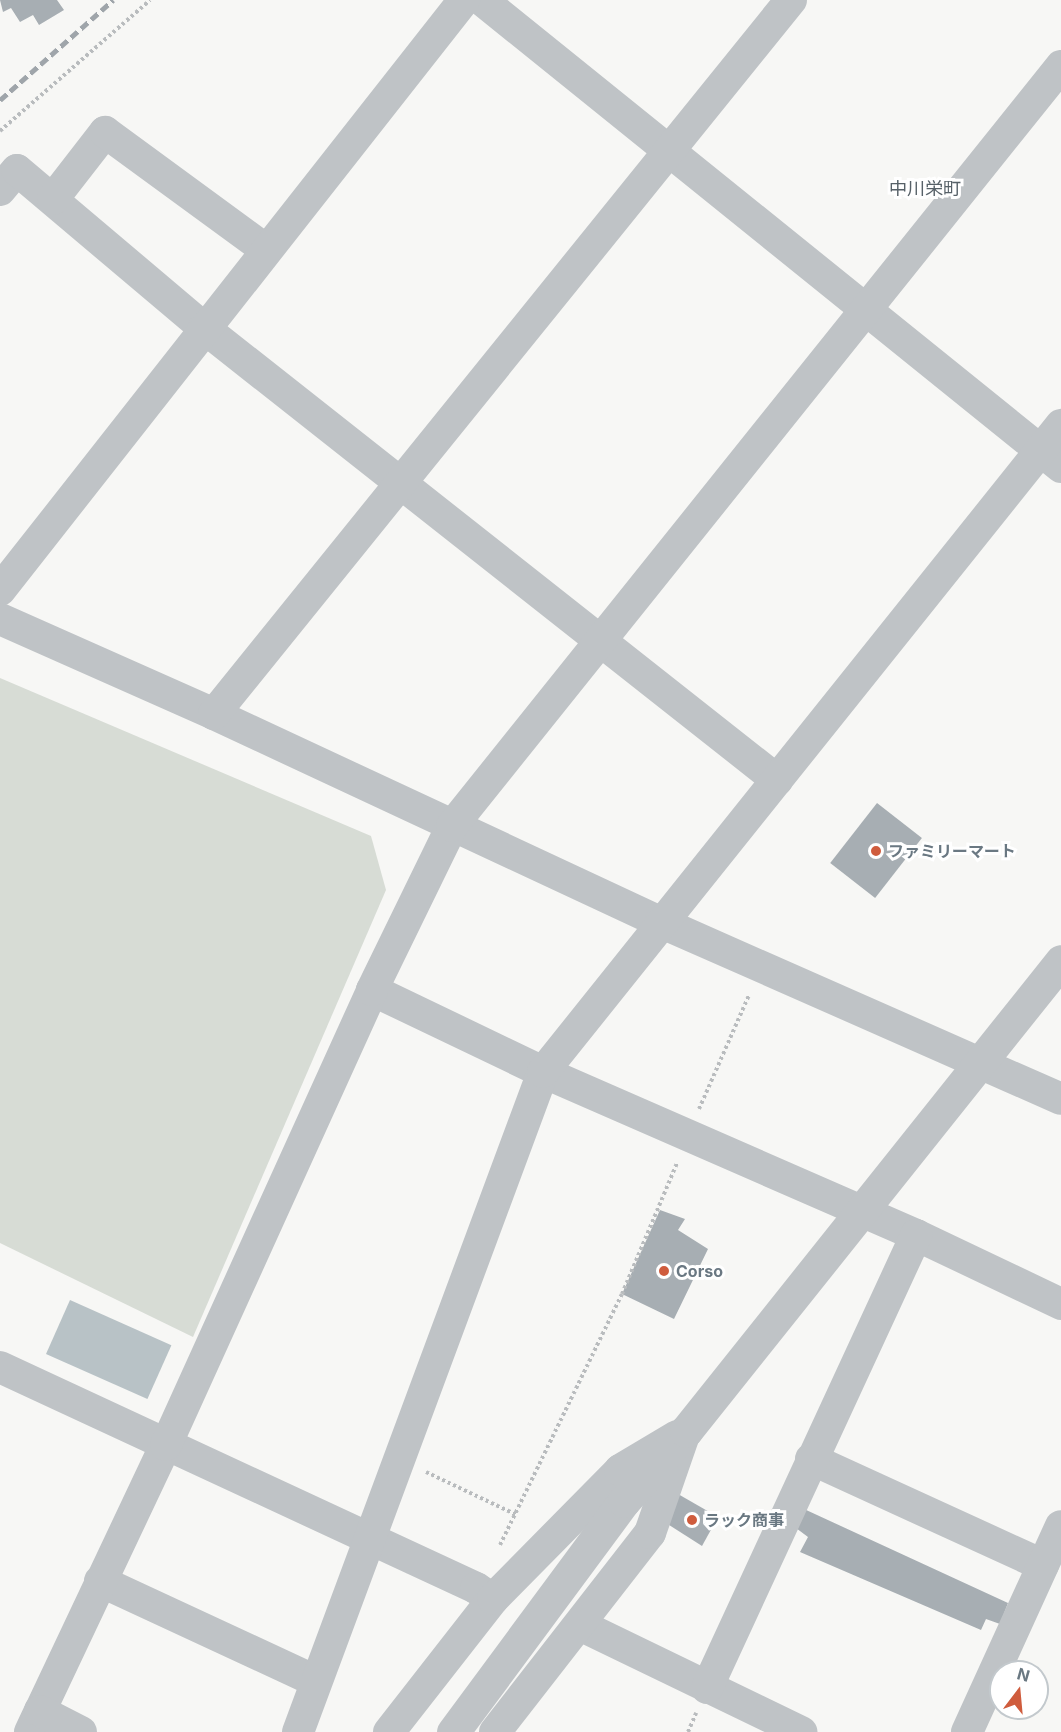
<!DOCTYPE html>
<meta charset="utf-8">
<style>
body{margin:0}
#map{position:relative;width:1061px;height:1732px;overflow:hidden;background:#f7f7f5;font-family:Inter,"Noto Sans JP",sans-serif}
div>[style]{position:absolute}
.green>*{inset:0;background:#d7dcd5}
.water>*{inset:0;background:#b8c2c6;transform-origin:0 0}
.building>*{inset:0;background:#a7aeb3;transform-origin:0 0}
.path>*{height:4px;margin-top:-2px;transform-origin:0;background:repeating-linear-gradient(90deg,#b9bcbe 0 3px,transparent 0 6px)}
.minor>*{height:32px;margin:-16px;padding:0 16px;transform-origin:16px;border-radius:16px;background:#bfc3c6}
.tertiary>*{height:33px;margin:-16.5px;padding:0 16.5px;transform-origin:16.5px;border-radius:16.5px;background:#bfc3c6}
.rail>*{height:4.5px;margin-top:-2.25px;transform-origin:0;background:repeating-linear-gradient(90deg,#9fa5aa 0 9px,transparent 0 13.5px)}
.dots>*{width:16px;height:16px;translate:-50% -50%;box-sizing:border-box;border:3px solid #fff;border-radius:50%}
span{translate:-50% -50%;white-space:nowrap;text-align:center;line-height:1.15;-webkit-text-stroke:6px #fff;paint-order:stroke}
.poi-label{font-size:16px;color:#6a7882;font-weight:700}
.left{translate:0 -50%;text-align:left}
.neighbourhood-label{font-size:18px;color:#576168}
.north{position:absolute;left:989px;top:1660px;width:60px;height:60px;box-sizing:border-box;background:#fff;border:2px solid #c3c9cd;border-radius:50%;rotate:16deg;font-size:16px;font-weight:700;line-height:24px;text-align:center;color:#6a7882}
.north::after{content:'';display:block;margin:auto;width:21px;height:27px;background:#cf5c3d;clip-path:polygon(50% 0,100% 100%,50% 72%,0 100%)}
</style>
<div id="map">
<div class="green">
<div style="clip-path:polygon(0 678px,371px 836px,386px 890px,193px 1337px,0 1243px)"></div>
</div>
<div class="water">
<div style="left:70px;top:1300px;width:111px;height:59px;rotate:24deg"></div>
</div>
<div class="building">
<div style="clip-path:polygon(0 0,57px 0,64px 10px,39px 25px,33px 15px,20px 22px,11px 8px,3px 12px)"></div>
<div style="left:877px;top:803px;width:57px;height:76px;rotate:38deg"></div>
<div style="clip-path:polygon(660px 1210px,685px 1219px,678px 1230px,708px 1249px,674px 1319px,622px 1294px)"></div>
<div style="clip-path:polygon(678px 1494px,718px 1517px,702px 1546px,666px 1523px)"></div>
<div style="clip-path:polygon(804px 1509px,1008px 1603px,1000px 1624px,986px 1619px,981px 1630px,800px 1552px,808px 1537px,796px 1528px)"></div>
</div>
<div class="path">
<div style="left:0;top:131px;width:199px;rotate:-41.1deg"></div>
<div style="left:699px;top:1109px;width:124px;rotate:-66.3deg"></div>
<div style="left:426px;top:1472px;width:101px;rotate:25.3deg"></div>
<div style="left:500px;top:1545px;width:279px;rotate:-64.1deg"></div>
<div style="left:622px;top:1294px;width:142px;rotate:-67.2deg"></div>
<div style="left:688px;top:1732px;width:21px;rotate:-67deg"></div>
</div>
<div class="minor">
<div style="left:482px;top:0;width:744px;rotate:38.89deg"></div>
<div style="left:0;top:190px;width:26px;rotate:-50deg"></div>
<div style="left:17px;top:170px;width:245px;rotate:40.2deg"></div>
<div style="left:204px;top:328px;width:730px;rotate:38.27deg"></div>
<div style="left:53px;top:199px;width:85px;rotate:-52.2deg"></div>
<div style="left:105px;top:132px;width:200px;rotate:36.2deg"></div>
<div style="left:0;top:590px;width:751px;rotate:-51.82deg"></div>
<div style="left:0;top:619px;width:234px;rotate:23.9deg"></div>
<div style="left:214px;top:714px;width:492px;rotate:25deg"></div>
<div style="left:660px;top:922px;width:438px;rotate:23.8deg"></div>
<div style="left:214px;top:714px;width:918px;rotate:-51.06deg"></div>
<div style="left:372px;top:990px;width:190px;rotate:25.6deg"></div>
<div style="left:543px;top:1072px;width:407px;rotate:23.6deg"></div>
<div style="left:916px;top:1235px;width:161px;rotate:25.4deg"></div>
<div style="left:0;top:1367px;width:525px;rotate:24.9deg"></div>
<div style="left:476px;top:1588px;width:20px;rotate:33deg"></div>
<div style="left:811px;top:1459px;width:255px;rotate:24.6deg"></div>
<div style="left:100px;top:1581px;width:237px;rotate:24.9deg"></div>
<div style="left:580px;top:1625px;width:246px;rotate:25.8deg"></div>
<div style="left:707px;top:1688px;width:499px;rotate:-65.2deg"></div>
<div style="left:40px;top:1711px;width:294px;rotate:-64.7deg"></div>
<div style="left:166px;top:1445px;width:499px;rotate:-65.6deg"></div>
<div style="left:372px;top:990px;width:182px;rotate:-64deg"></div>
<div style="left:452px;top:826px;width:974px;rotate:-51.29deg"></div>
<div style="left:30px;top:1732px;width:23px;rotate:-65deg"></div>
<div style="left:40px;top:1711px;width:46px;rotate:27.1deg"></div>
<div style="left:298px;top:1732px;width:704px;rotate:-69.63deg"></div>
<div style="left:543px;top:1072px;width:829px;rotate:-51.32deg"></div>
<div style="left:389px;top:1732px;width:169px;rotate:-52deg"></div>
<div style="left:493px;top:1599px;width:181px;rotate:-45.4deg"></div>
<div style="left:620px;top:1470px;width:66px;rotate:-30.8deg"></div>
<div style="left:495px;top:1732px;width:252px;rotate:-52.1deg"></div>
<div style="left:650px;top:1533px;width:107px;rotate:-70.9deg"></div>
<div style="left:967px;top:1732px;width:226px;rotate:-65.5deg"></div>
</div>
<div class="tertiary">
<div style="left:453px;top:1732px;width:287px;rotate:-53.5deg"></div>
<div style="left:624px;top:1501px;width:94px;rotate:-48.5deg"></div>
<div style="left:686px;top:1431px;width:601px;rotate:-51.41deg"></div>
</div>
<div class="rail">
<div style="left:0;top:100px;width:151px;rotate:-41.5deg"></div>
</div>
<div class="dots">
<div style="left:876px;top:851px;background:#cf5c3d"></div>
<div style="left:664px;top:1271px;background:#cf5c3d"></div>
<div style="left:692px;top:1520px;background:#cf5c3d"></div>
</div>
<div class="poi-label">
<span class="left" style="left:888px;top:851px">ファミリーマート</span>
<span class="left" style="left:676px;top:1271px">Corso</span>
<span class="left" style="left:704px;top:1520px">ラック商事</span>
</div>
<div class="neighbourhood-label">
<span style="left:925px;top:189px">中川栄町</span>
</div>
<div class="north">N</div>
</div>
